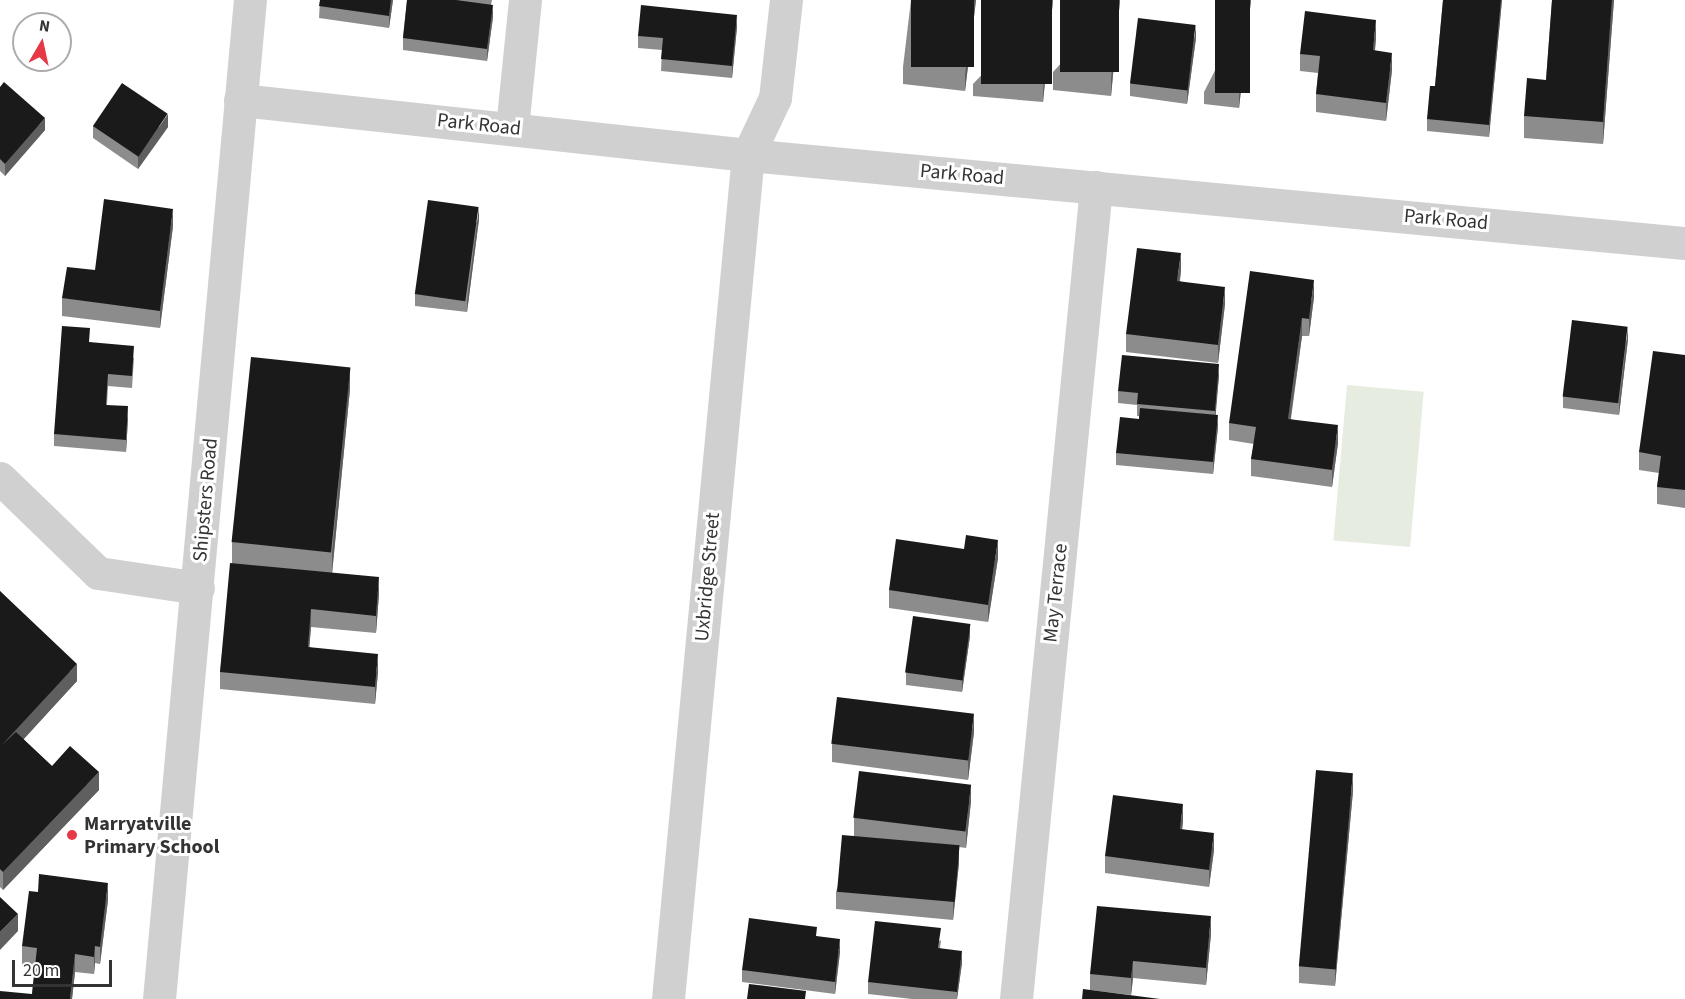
<!DOCTYPE html>
<style>
body{margin:0}
#map{position:relative;width:1685px;height:999px;overflow:hidden;background:#fff;font-family:"Source Sans 3",sans-serif}
div>[style]{position:absolute}
.green>*{inset:0;background:#e6ecdf;transform-origin:0 0}
.street>*{height:33px;margin:-16.5px;padding:0 16.5px;transform-origin:16.5px;border-radius:16.5px;background:#d0d0d0}
.wall>*{inset:0;background:#8c8c8c}
.shaded-wall>*{inset:0;background:#5f5f5f}
.building>*{inset:0;background:#1a1a1a;transform-origin:0 0}
.dots>*{width:16px;height:16px;translate:-50% -50%;box-sizing:border-box;border:3px solid #fff;border-radius:50%}
span{translate:-50% -50%;white-space:nowrap;text-align:center;line-height:1.15;-webkit-text-stroke:6px #fff;paint-order:stroke}
.street-label{font-size:20px;color:#333}
.poi-label{font-size:20px;color:#333;font-weight:700}
.left{translate:0 -50%;text-align:left}
.north{position:absolute;left:12px;top:12px;width:60px;height:60px;box-sizing:border-box;background:#fff;border:2px solid #adadad;border-radius:50%;rotate:9deg;font-size:16px;font-weight:700;line-height:24px;text-align:center;color:#333}
.north::after{content:'';display:block;margin:auto;width:21px;height:27px;background:#e63946;clip-path:polygon(50% 0,100% 100%,50% 72%,0 100%)}
.scale{position:absolute;left:12px;top:960px;width:100px;height:27px;box-sizing:border-box;border:3px solid #333;border-top:0;padding-left:8px;font-size:18px;line-height:21px;white-space:nowrap;color:#333;-webkit-text-stroke:4px #fff;paint-order:stroke}
</style>
<div id="map">
<div class="green">
<div style="left:1347px;top:385px;width:77px;height:156px;rotate:5deg"></div>
</div>
<div class="street">
<div style="left:240px;top:100px;width:511px;rotate:6.18deg"></div>
<div style="left:748px;top:155px;width:941px;rotate:5.37deg"></div>
<div style="left:512px;top:128px;width:129px;rotate:-84.2deg"></div>
<div style="left:0;top:478px;width:136px;rotate:44.1deg"></div>
<div style="left:98px;top:573px;width:101px;rotate:8.5deg"></div>
<div style="left:159px;top:999px;width:1003px;rotate:-84.8deg"></div>
<div style="left:668px;top:999px;width:848px;rotate:-84.59deg"></div>
<div style="left:748px;top:155px;width:63px;rotate:-64.7deg"></div>
<div style="left:775px;top:98px;width:99px;rotate:-83.6deg"></div>
<div style="left:1016px;top:999px;width:816px;rotate:-84.37deg"></div>
</div>
<div class="wall">
<div style="clip-path:polygon(320px 0,393px 0,389px 28px,319px 18px)"></div>
<div style="clip-path:polygon(407px 0,492px 0,491px 5px,493px 17px,487px 61px,403px 50px,403px 38px)"></div>
<div style="clip-path:polygon(911px 0,976px 0,965px 91px,903px 84px,903px 67px)"></div>
<div style="clip-path:polygon(1053px 0,1043px 102px,973px 96px,973px 84px)"></div>
<div style="clip-path:polygon(1120px 0,1111px 96px,1053px 90px,1053px 72px)"></div>
<div style="clip-path:polygon(1251px 0,1239px 108px,1204px 104px,1204px 92px)"></div>
<div style="clip-path:polygon(1443px 0,1502px 0,1489px 137px,1427px 131px,1427px 119px,1435px 86px)"></div>
<div style="clip-path:polygon(1552px 0,1614px 0,1603px 144px,1524px 138px,1524px 116px,1546px 80px)"></div>
<div style="clip-path:polygon(737px 27px,732px 78px,661px 71px,662px 50px,638px 48px,638px 36px)"></div>
<div style="clip-path:polygon(1196px 38px,1187px 104px,1130px 96px,1130px 84px)"></div>
<div style="clip-path:polygon(1376px 38px,1375px 51px,1392px 70px,1386px 121px,1316px 112px,1316px 94px,1318px 73px,1300px 71px,1300px 54px)"></div>
<div style="clip-path:polygon(0 87px,45px 130px,5px 176px,0 171px)"></div>
<div style="clip-path:polygon(93px 126px,168px 127px,138px 169px,93px 138px)"></div>
<div style="clip-path:polygon(479px 219px,467px 312px,415px 306px,415px 294px)"></div>
<div style="clip-path:polygon(173px 226px,160px 328px,62px 316px,62px 298px,95px 270px)"></div>
<div style="clip-path:polygon(1181px 271px,1180px 281px,1225px 304px,1218px 363px,1126px 352px,1126px 334px)"></div>
<div style="clip-path:polygon(1314px 297px,1309px 336px,1302px 336px,1291px 419px,1338px 443px,1332px 487px,1251px 476px,1251px 459px,1254px 444px,1229px 440px,1229px 423px)"></div>
<div style="clip-path:polygon(1628px 339px,1619px 415px,1563px 408px,1563px 396px)"></div>
<div style="clip-path:polygon(90px 342px,134px 358px,132px 388px,108px 386px,107px 405px,128px 418px,126px 452px,54px 446px,54px 434px)"></div>
<div style="clip-path:polygon(1685px 355px,1685px 508px,1657px 504px,1657px 487px,1659px 473px,1639px 470px,1639px 452px)"></div>
<div style="clip-path:polygon(1219px 376px,1215px 415px,1218px 427px,1213px 474px,1116px 465px,1116px 453px,1139px 419px,1139px 416px,1137px 416px,1137px 405px,1118px 403px,1118px 391px)"></div>
<div style="clip-path:polygon(350px 389px,332px 573px,379px 594px,376px 633px,311px 627px,309px 647px,378px 672px,375px 704px,220px 689px,220px 672px,232px 563px,232px 542px)"></div>
<div style="clip-path:polygon(998px 558px,988px 622px,889px 608px,889px 590px)"></div>
<div style="clip-path:polygon(0 591px,77px 681px,23px 739px,52px 766px,99px 790px,3px 890px,0 887px)"></div>
<div style="clip-path:polygon(970px 636px,962px 692px,906px 685px,906px 673px)"></div>
<div style="clip-path:polygon(974px 732px,968px 780px,832px 762px,832px 744px)"></div>
<div style="clip-path:polygon(1353px 791px,1335px 986px,1299px 983px,1299px 966px)"></div>
<div style="clip-path:polygon(971px 801px,966px 848px,959px 847px,959px 863px,953px 920px,836px 909px,836px 892px,854px 835px,854px 818px)"></div>
<div style="clip-path:polygon(1183px 822px,1182px 829px,1214px 850px,1209px 887px,1105px 873px,1105px 856px)"></div>
<div style="clip-path:polygon(108px 900px,100px 964px,95px 963px,94px 974px,75px 972px,72px 999px,0 999px,32px 994px,35px 965px,22px 964px,22px 946px)"></div>
<div style="clip-path:polygon(1211px 934px,1206px 985px,1133px 978px,1131px 995px,1090px 990px,1090px 974px)"></div>
<div style="clip-path:polygon(817px 936px,840px 952px,835px 994px,742px 982px,742px 970px)"></div>
<div style="clip-path:polygon(941px 940px,940px 948px,962px 963px,957px 999px,912px 999px,868px 994px,868px 982px)"></div>
</div>
<div class="shaded-wall">
<div style="clip-path:polygon(391px 0,393px 0,389px 28px,389px 16px)"></div>
<div style="clip-path:polygon(974px 0,976px 0,965px 91px,965px 74px)"></div>
<div style="clip-path:polygon(1052px 0,1053px 0,1043px 102px,1043px 90px)"></div>
<div style="clip-path:polygon(1119px 0,1120px 0,1111px 96px,1111px 78px)"></div>
<div style="clip-path:polygon(1250px 0,1251px 0,1239px 108px,1239px 96px)"></div>
<div style="clip-path:polygon(1501px 0,1502px 0,1489px 137px,1489px 125px)"></div>
<div style="clip-path:polygon(1612px 0,1614px 0,1603px 144px,1603px 122px)"></div>
<div style="clip-path:polygon(493px 5px,493px 17px,487px 61px,487px 49px)"></div>
<div style="clip-path:polygon(737px 15px,737px 27px,732px 78px,732px 66px)"></div>
<div style="clip-path:polygon(1376px 20px,1376px 38px,1373px 68px,1373px 50px)"></div>
<div style="clip-path:polygon(1196px 25px,1196px 38px,1187px 104px,1187px 92px)"></div>
<div style="clip-path:polygon(1392px 53px,1392px 70px,1386px 121px,1386px 103px)"></div>
<div style="clip-path:polygon(168px 114px,168px 127px,138px 169px,138px 157px)"></div>
<div style="clip-path:polygon(45px 118px,45px 130px,5px 176px,5px 164px)"></div>
<div style="clip-path:polygon(479px 207px,479px 219px,467px 312px,467px 300px)"></div>
<div style="clip-path:polygon(173px 209px,173px 226px,160px 328px,160px 311px)"></div>
<div style="clip-path:polygon(1181px 253px,1181px 271px,1177px 298px,1177px 281px)"></div>
<div style="clip-path:polygon(1314px 280px,1314px 297px,1309px 336px,1309px 319px)"></div>
<div style="clip-path:polygon(1225px 287px,1225px 304px,1218px 363px,1218px 345px)"></div>
<div style="clip-path:polygon(1302px 318px,1302px 336px,1288px 436px,1288px 419px)"></div>
<div style="clip-path:polygon(1628px 327px,1628px 339px,1619px 415px,1619px 403px)"></div>
<div style="clip-path:polygon(1219px 364px,1219px 376px,1215px 423px,1215px 411px)"></div>
<div style="clip-path:polygon(350px 367px,350px 389px,332px 574px,332px 552px)"></div>
<div style="clip-path:polygon(128px 406px,128px 418px,126px 452px,126px 440px)"></div>
<div style="clip-path:polygon(1218px 415px,1218px 427px,1213px 474px,1213px 462px)"></div>
<div style="clip-path:polygon(1338px 425px,1338px 443px,1332px 487px,1332px 470px)"></div>
<div style="clip-path:polygon(998px 540px,998px 558px,988px 622px,988px 605px)"></div>
<div style="clip-path:polygon(379px 577px,379px 594px,376px 633px,376px 616px)"></div>
<div style="clip-path:polygon(311px 609px,311px 627px,308px 665px,308px 647px)"></div>
<div style="clip-path:polygon(970px 624px,970px 636px,962px 692px,962px 680px)"></div>
<div style="clip-path:polygon(378px 654px,378px 672px,375px 704px,375px 687px)"></div>
<div style="clip-path:polygon(77px 664px,77px 681px,2px 763px,2px 745px)"></div>
<div style="clip-path:polygon(974px 714px,974px 732px,968px 780px,968px 762px)"></div>
<div style="clip-path:polygon(99px 772px,99px 790px,3px 890px,3px 872px)"></div>
<div style="clip-path:polygon(1353px 773px,1353px 791px,1335px 986px,1335px 969px)"></div>
<div style="clip-path:polygon(971px 784px,971px 801px,966px 848px,966px 830px)"></div>
<div style="clip-path:polygon(1183px 804px,1183px 822px,1180px 846px,1180px 829px)"></div>
<div style="clip-path:polygon(1214px 833px,1214px 850px,1209px 887px,1209px 870px)"></div>
<div style="clip-path:polygon(959px 846px,959px 863px,953px 920px,953px 903px)"></div>
<div style="clip-path:polygon(108px 883px,108px 900px,100px 964px,100px 947px)"></div>
<div style="clip-path:polygon(18px 914px,18px 931px,0 950px,0 932px)"></div>
<div style="clip-path:polygon(1211px 916px,1211px 934px,1206px 985px,1206px 968px)"></div>
<div style="clip-path:polygon(840px 939px,840px 952px,835px 994px,835px 982px)"></div>
<div style="clip-path:polygon(95px 946px,95px 963px,94px 974px,94px 957px)"></div>
<div style="clip-path:polygon(962px 951px,962px 963px,957px 999px,957px 992px)"></div>
<div style="clip-path:polygon(75px 954px,75px 972px,72px 999px,70px 999px)"></div>
<div style="clip-path:polygon(1133px 961px,1133px 978px,1131px 995px,1131px 978px)"></div>
</div>
<div class="building">
<div style="clip-path:polygon(320px 0,391px 0,389px 16px,319px 6px)"></div>
<div style="clip-path:polygon(407px 0,456px 0,493px 5px,487px 49px,403px 38px)"></div>
<div style="left:911px;top:0;width:63px;height:67px"></div>
<div style="left:981px;top:0;width:71px;height:84px"></div>
<div style="left:1060px;top:0;width:59px;height:72px"></div>
<div style="left:1215px;top:0;width:35px;height:93px"></div>
<div style="clip-path:polygon(1443px 0,1501px 0,1489px 125px,1427px 119px,1430px 86px,1435px 86px)"></div>
<div style="clip-path:polygon(1552px 0,1612px 0,1603px 122px,1524px 116px,1527px 78px,1546px 80px)"></div>
<div style="clip-path:polygon(641px 5px,737px 15px,732px 66px,661px 59px,663px 38px,638px 36px)"></div>
<div style="clip-path:polygon(1305px 11px,1376px 20px,1373px 50px,1392px 53px,1386px 103px,1316px 94px,1320px 56px,1300px 54px)"></div>
<div style="left:1138px;top:18px;width:58px;height:66px;rotate:7deg"></div>
<div style="clip-path:polygon(4px 82px,45px 118px,5px 164px,0 159px,0 87px)"></div>
<div style="left:122px;top:83px;width:55px;height:52px;rotate:34deg"></div>
<div style="clip-path:polygon(104px 199px,173px 209px,160px 311px,62px 298px,67px 267px,95px 270px)"></div>
<div style="left:428px;top:200px;width:51px;height:95px;rotate:8deg"></div>
<div style="clip-path:polygon(1137px 248px,1181px 253px,1177px 281px,1225px 287px,1218px 345px,1126px 334px)"></div>
<div style="clip-path:polygon(1250px 271px,1314px 280px,1309px 319px,1302px 318px,1288px 419px,1338px 425px,1332px 470px,1251px 459px,1256px 427px,1229px 423px)"></div>
<div style="left:1572px;top:320px;width:56px;height:77px;rotate:7deg"></div>
<div style="clip-path:polygon(62px 326px,90px 328px,89px 342px,134px 346px,132px 376px,108px 374px,106px 405px,128px 406px,126px 440px,54px 434px)"></div>
<div style="clip-path:polygon(1653px 351px,1685px 355px,1685px 490px,1657px 487px,1661px 456px,1639px 452px)"></div>
<div style="clip-path:polygon(1122px 355px,1219px 364px,1215px 411px,1137px 404px,1138px 393px,1118px 391px)"></div>
<div style="left:251px;top:357px;width:100px;height:186px;rotate:6deg"></div>
<div style="clip-path:polygon(1140px 408px,1218px 415px,1213px 462px,1116px 453px,1120px 417px,1139px 419px)"></div>
<div style="clip-path:polygon(966px 535px,998px 540px,988px 605px,889px 590px,896px 539px,964px 549px)"></div>
<div style="clip-path:polygon(230px 563px,379px 577px,376px 616px,311px 609px,308px 647px,378px 654px,375px 687px,220px 672px)"></div>
<div style="clip-path:polygon(0 591px,77px 664px,2px 745px,16px 732px,52px 766px,70px 746px,99px 772px,3px 872px,0 869px)"></div>
<div style="left:913px;top:616px;width:58px;height:57px;rotate:8deg"></div>
<div style="left:837px;top:697px;width:138px;height:47px;rotate:7deg"></div>
<div style="left:1316px;top:770px;width:37px;height:197px;rotate:5deg"></div>
<div style="left:859px;top:771px;width:113px;height:47px;rotate:7deg"></div>
<div style="clip-path:polygon(1113px 795px,1183px 804px,1180px 829px,1214px 833px,1209px 870px,1105px 856px)"></div>
<div style="left:842px;top:835px;width:118px;height:57px;rotate:5deg"></div>
<div style="clip-path:polygon(39px 874px,108px 883px,100px 947px,95px 946px,94px 957px,75px 954px,70px 999px,0 999px,0 991px,32px 994px,37px 948px,22px 946px,29px 891px,38px 892px)"></div>
<div style="clip-path:polygon(0 897px,18px 914px,0 932px)"></div>
<div style="clip-path:polygon(1097px 906px,1211px 916px,1206px 968px,1133px 961px,1131px 978px,1090px 974px)"></div>
<div style="clip-path:polygon(749px 918px,817px 927px,816px 936px,840px 939px,835px 982px,742px 970px)"></div>
<div style="clip-path:polygon(875px 921px,941px 928px,938px 948px,962px 951px,957px 992px,868px 982px)"></div>
<div style="clip-path:polygon(749px 984px,806px 991px,805px 999px,747px 999px)"></div>
<div style="clip-path:polygon(1083px 989px,1160px 999px,1082px 999px)"></div>
</div>
<div class="dots">
<div style="left:72px;top:835px;background:#e63946"></div>
</div>
<div class="street-label">
<span style="left:479px;top:125px;rotate:6deg">Park Road</span>
<span style="left:962px;top:175px;rotate:5deg">Park Road</span>
<span style="left:1446px;top:220px;rotate:5deg">Park Road</span>
<span style="left:206px;top:500px;rotate:-85deg">Shipsters Road</span>
<span style="left:708px;top:577px;rotate:-85deg">Uxbridge Street</span>
<span style="left:1056px;top:593px;rotate:-84deg">May Terrace</span>
</div>
<div class="poi-label">
<span class="left" style="left:84px;top:836px">Marryatville<br>Primary School</span>
</div>
<div class="north">N</div>
<div class="scale">20 m</div>
</div>
